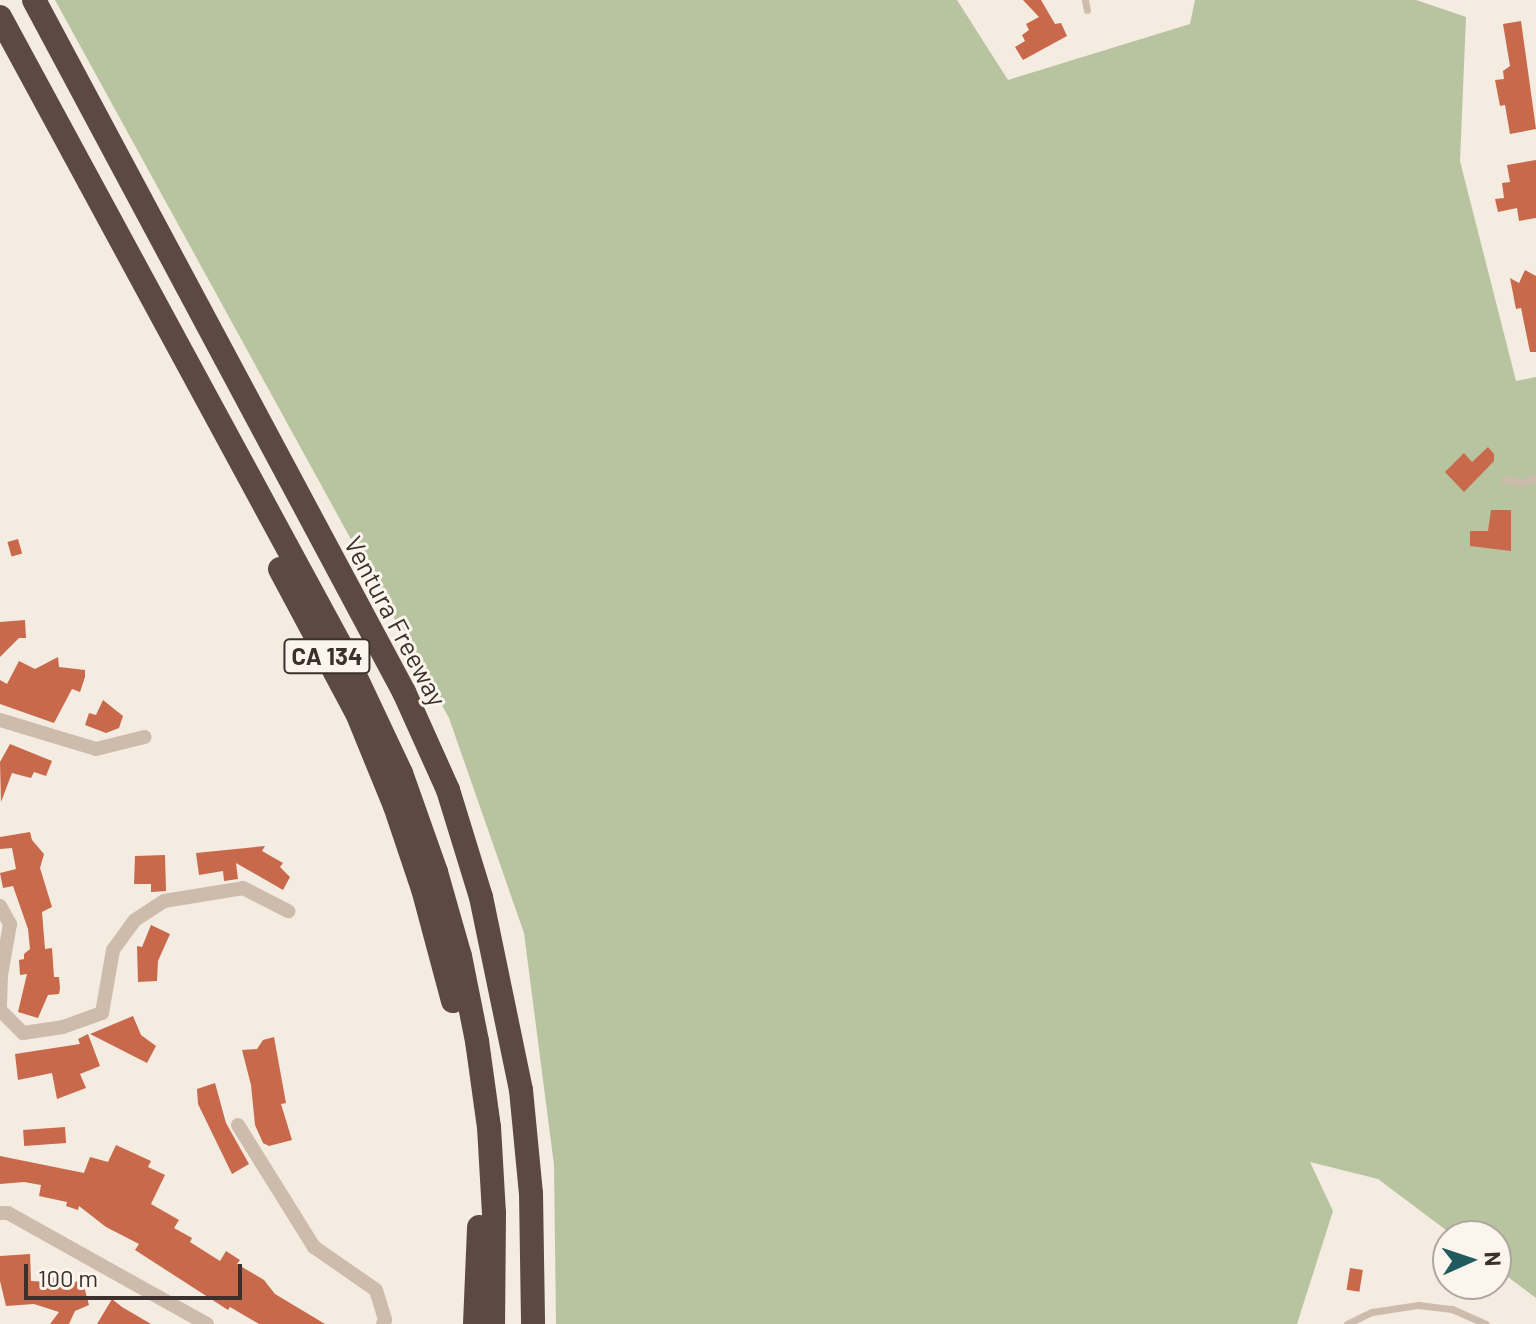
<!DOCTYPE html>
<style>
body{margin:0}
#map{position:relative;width:1536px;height:1324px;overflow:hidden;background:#f4ebe1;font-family:Barlow,sans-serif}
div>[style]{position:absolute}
.green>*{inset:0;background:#b8c4a0}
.building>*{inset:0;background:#c8694b;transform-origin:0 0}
.service>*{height:7px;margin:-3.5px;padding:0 3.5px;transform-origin:3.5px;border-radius:3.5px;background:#cdbbac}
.minor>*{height:14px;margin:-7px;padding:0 7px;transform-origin:7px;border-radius:7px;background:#cdbbac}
.motorway>*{height:24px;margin:-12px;padding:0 12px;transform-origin:12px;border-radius:12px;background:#5c4a42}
span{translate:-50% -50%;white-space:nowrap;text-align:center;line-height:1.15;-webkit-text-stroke:6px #fbf5ee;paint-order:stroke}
.shield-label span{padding:2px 6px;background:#fbf5ee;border:2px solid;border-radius:6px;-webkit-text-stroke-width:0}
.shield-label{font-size:24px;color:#3b302b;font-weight:700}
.street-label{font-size:26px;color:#3b302b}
.north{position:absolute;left:1432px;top:1220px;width:80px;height:80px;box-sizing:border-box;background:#fbf5ee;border:2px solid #aea6a0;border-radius:50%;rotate:87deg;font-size:22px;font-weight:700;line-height:32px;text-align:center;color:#3b302b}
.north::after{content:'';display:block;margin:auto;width:28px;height:36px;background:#1f5a5e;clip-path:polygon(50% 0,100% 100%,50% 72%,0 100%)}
.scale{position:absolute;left:24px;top:1264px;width:218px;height:36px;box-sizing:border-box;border:4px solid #3b302b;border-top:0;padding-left:10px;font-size:24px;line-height:28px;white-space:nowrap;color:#3b302b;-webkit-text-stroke:6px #fbf5ee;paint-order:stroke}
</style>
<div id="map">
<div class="green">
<div style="clip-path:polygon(55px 0,957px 0,1008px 80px,1190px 24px,1195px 0,1416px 0,1466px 17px,1460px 161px,1516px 381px,1536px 377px,1536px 1298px,1496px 1268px,1496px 1236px,1454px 1236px,1378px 1179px,1310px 1162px,1333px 1211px,1297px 1324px,556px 1324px,554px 1165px,524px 933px,449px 718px)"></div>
</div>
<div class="building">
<div style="clip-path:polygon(1023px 0,1041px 0,1055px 24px,1061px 23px,1067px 36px,1023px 60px,1015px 47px,1025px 41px,1022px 35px,1029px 30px,1026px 24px,1039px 17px)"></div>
<div style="clip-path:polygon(1521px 21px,1536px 129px,1510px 134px,1505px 105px,1500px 106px,1495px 80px,1504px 79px,1503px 71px,1510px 66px,1503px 24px)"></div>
<div style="clip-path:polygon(1536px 160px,1536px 218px,1519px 221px,1517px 208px,1498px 212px,1495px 199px,1504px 198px,1502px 183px,1510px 182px,1507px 165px)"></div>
<div style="clip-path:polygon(1525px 270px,1536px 276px,1536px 352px,1530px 352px,1521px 308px,1516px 309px,1510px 278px,1519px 283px)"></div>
<div style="clip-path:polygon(1488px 447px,1494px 454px,1494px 461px,1464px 492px,1445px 472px,1464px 453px,1472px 462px)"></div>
<div style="clip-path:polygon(1491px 510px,1511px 510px,1511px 551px,1470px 546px,1470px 531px,1488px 531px)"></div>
<div style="left:18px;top:539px;width:15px;height:11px;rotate:74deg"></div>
<div style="clip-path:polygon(25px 620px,26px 638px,19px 638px,0 657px,0 622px)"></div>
<div style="clip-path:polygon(58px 657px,59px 667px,85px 670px,85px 677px,80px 692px,72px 689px,54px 723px,0 704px,0 680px,7px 684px,19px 661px,35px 669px)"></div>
<div style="clip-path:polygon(103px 700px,123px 716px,119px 728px,106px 733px,85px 725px,89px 713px,96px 715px)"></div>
<div style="clip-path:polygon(10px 744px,52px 761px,46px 776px,34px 772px,31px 778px,12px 773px,1px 802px,0 762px)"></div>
<div style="clip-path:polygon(30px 832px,32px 840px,44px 854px,40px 868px,52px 907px,42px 912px,45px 949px,52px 948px,54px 977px,59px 977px,60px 988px,59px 994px,48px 995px,38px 1018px,18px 1012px,27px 974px,20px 975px,19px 960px,24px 959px,24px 954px,30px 949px,28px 929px,13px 886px,3px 888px,0 873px,16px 869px,12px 848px,0 849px,0 837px)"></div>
<div style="clip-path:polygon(265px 846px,262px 851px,283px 863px,280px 867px,290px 877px,283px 890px,236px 863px,238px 879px,224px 881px,223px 871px,199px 875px,196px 853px)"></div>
<div style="clip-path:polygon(165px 855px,166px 891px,151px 892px,151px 884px,134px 884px,135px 856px)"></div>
<div style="clip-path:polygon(151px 925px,170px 934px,158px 961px,157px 981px,138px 982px,137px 946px,142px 947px)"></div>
<div style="clip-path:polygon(133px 1016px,141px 1035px,156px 1046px,147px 1063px,90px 1034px)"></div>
<div style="clip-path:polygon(88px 1034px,100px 1066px,80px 1074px,86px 1088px,57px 1099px,52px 1073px,18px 1080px,15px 1054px,80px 1044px,78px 1039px)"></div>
<div style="clip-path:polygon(274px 1037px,286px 1103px,281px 1104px,292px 1140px,269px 1146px,263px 1143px,255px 1125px,251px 1085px,242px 1050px,257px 1049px,263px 1040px)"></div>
<div style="clip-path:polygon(215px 1083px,226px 1123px,249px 1164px,232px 1174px,198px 1104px,197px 1089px)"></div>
<div style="left:65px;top:1127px;width:16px;height:42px;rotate:86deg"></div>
<div style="clip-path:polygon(116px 1145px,151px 1161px,148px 1167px,165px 1175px,151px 1204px,179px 1220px,174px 1228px,192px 1238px,190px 1242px,220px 1261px,226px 1251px,240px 1260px,237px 1264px,264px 1280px,275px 1294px,325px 1324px,259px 1324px,230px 1307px,228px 1310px,135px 1250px,139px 1244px,106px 1227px,79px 1206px,78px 1210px,66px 1206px,67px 1202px,39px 1196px,41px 1185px,24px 1182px,0 1184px,0 1156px,84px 1173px,90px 1157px,108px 1162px)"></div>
<div style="clip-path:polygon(30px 1254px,31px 1281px,51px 1282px,53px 1277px,71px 1284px,82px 1279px,89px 1305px,75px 1311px,69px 1324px,50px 1324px,59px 1312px,34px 1304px,6px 1306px,0 1281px,0 1256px)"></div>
<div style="left:1350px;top:1268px;width:13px;height:22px;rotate:9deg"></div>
<div style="clip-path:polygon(112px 1299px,122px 1307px,151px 1324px,97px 1324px)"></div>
</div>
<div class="service">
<div style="left:1085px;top:0;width:10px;rotate:79deg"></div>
<div style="left:1504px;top:479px;width:17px;rotate:13deg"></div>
<div style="left:1521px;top:483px;width:16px;rotate:-18deg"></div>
<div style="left:1347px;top:1324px;width:28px;rotate:-26deg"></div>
<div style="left:1372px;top:1312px;width:47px;rotate:-8.7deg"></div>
<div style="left:1418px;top:1305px;width:34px;rotate:7deg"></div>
<div style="left:1452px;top:1309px;width:37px;rotate:24deg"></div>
</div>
<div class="minor">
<div style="left:0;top:720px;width:100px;rotate:16.8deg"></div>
<div style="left:96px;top:749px;width:50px;rotate:-13.8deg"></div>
<div style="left:0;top:906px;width:21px;rotate:61deg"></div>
<div style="left:10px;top:924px;width:52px;rotate:100deg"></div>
<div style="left:1px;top:975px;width:35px;rotate:92deg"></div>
<div style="left:0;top:1010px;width:33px;rotate:45deg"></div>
<div style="left:23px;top:1033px;width:40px;rotate:-8.5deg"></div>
<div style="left:63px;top:1027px;width:41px;rotate:-19.7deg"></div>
<div style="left:102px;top:1013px;width:64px;rotate:-80.1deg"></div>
<div style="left:113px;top:950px;width:37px;rotate:-54deg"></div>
<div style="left:135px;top:920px;width:35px;rotate:-33deg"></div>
<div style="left:164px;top:901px;width:80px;rotate:-9.3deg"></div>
<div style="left:243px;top:888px;width:51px;rotate:27.1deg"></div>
<div style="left:238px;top:1125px;width:144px;rotate:58.1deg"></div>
<div style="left:314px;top:1247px;width:75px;rotate:34.7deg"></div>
<div style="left:376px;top:1290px;width:31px;rotate:73deg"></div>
<div style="left:385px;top:1320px;width:4px;rotate:117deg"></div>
<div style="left:0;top:1213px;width:8px"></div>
<div style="left:8px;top:1213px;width:228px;rotate:29.2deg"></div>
</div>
<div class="motorway">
<div style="left:34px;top:0;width:785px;rotate:61.87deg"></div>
<div style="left:404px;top:692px;width:107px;rotate:65.8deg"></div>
<div style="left:448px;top:790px;width:112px;rotate:72.9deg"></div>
<div style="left:481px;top:897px;width:197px;rotate:78.3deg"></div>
<div style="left:521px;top:1090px;width:103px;rotate:84.5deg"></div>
<div style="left:531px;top:1193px;width:131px;rotate:89.1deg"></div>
<div style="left:0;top:17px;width:722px;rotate:61.55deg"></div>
<div style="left:344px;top:652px;width:134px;rotate:64.8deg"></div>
<div style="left:401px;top:773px;width:105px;rotate:70.5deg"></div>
<div style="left:436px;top:872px;width:87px;rotate:74.1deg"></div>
<div style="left:460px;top:956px;width:87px;rotate:78.7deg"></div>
<div style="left:477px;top:1041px;width:87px;rotate:82.1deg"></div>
<div style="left:489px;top:1127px;width:86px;rotate:86.7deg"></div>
<div style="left:494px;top:1213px;width:111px;rotate:90.5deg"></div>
<div style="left:280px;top:569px;width:163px;rotate:61.9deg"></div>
<div style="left:357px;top:713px;width:100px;rotate:67.8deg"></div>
<div style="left:395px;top:806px;width:88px;rotate:71.4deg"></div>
<div style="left:423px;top:889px;width:116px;rotate:75deg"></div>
<div style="left:475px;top:1324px;width:97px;rotate:-87.6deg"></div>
</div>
<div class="shield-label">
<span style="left:327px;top:656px">CA 134</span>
</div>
<div class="street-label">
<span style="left:396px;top:621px;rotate:62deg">Ventura Freeway</span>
</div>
<div class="north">N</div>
<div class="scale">100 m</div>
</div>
